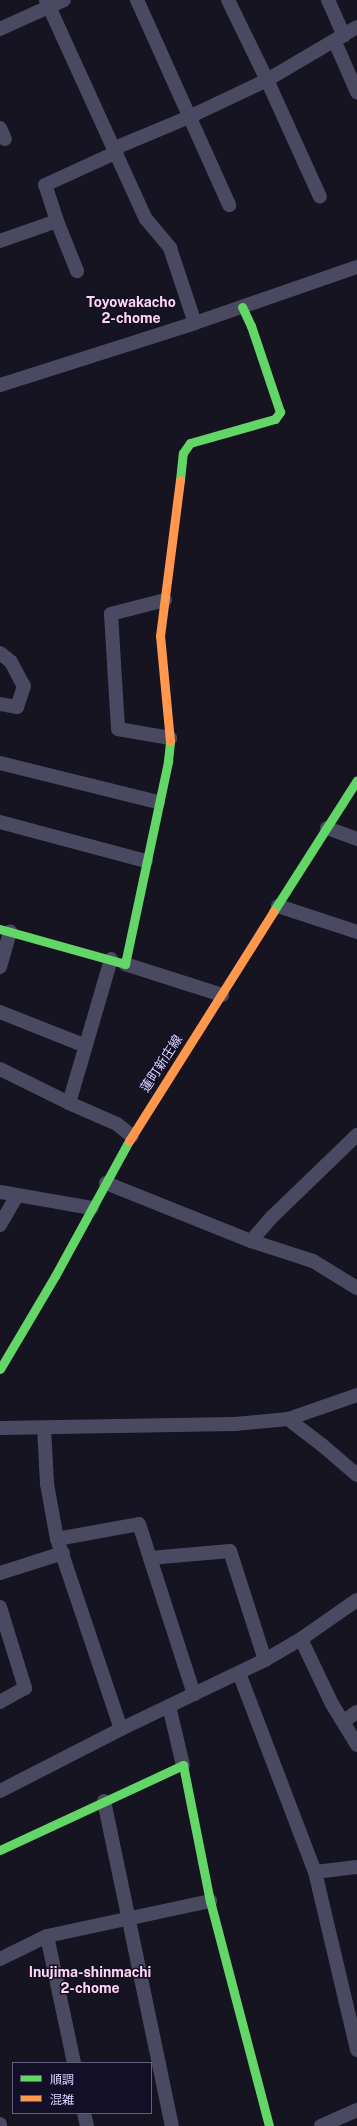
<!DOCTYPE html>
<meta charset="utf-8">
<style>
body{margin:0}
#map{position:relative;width:357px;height:2126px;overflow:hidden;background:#161421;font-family:"Public Sans","Noto Sans JP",sans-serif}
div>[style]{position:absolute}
.street>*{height:14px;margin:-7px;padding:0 7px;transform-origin:7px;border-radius:7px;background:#4a4962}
.fast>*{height:9px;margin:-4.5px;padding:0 4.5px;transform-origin:4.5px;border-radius:4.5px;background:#63d668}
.slow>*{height:9px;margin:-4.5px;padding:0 4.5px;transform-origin:4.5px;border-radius:4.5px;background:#ff974d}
span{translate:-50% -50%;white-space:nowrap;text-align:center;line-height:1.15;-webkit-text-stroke:3px #130f26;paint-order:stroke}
.street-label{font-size:13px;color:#d9d4ff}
.neighbourhood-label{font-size:14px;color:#ffd6f0;font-weight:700}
.legend{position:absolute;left:12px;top:2062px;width:140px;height:52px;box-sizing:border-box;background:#130f26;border:1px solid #625e7d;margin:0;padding:5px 7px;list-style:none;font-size:12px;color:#d9d4ff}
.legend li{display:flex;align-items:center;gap:8px;height:20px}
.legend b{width:20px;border:1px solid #625e7d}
</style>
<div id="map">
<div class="street">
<div style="left:46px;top:0;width:241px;rotate:65.5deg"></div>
<div style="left:146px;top:219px;width:38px;rotate:50deg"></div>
<div style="left:170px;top:248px;width:79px;rotate:71.6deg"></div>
<div style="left:137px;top:0;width:225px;rotate:65.8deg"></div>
<div style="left:228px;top:0;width:89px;rotate:64deg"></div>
<div style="left:267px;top:80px;width:128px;rotate:65.6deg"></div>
<div style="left:328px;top:0;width:39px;rotate:66deg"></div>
<div style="left:0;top:29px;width:70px;rotate:-24.4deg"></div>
<div style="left:335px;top:42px;width:55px;rotate:66.3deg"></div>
<div style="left:0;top:128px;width:12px;rotate:66deg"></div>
<div style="left:115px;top:148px;width:80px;rotate:-22.7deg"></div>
<div style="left:189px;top:117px;width:86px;rotate:-25.4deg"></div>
<div style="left:267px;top:80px;width:104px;rotate:-30.5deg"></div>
<div style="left:57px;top:221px;width:54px;rotate:68.2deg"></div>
<div style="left:0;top:241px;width:60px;rotate:-19.3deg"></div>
<div style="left:57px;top:221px;width:38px;rotate:-108deg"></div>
<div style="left:45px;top:185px;width:79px;rotate:-24.6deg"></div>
<div style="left:0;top:385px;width:205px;rotate:-17.6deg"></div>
<div style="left:195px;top:323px;width:171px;rotate:-19.1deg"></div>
<div style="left:165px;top:600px;width:56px;rotate:165.5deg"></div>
<div style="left:111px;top:614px;width:115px;rotate:86.5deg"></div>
<div style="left:118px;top:729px;width:53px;rotate:9.8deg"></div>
<div style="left:0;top:653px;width:14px;rotate:39deg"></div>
<div style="left:11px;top:662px;width:27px;rotate:62deg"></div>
<div style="left:24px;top:686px;width:22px;rotate:108deg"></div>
<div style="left:17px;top:707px;width:17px;rotate:-170deg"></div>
<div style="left:0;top:763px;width:163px;rotate:13.9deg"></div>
<div style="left:0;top:822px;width:151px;rotate:15deg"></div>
<div style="left:327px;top:828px;width:32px;rotate:20deg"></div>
<div style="left:278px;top:906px;width:83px;rotate:18.2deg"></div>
<div style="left:125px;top:964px;width:102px;rotate:17.7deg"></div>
<div style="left:0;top:967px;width:37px;rotate:-74deg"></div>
<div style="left:0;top:1012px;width:92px;rotate:21.6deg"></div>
<div style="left:0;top:1069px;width:77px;rotate:26.2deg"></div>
<div style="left:69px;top:1103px;width:52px;rotate:23.6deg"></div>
<div style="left:117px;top:1124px;width:19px;rotate:39deg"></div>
<div style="left:69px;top:1103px;width:150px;rotate:-73.7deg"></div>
<div style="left:106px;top:1183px;width:156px;rotate:21.8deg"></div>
<div style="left:251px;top:1241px;width:65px;rotate:17.9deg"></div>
<div style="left:313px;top:1261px;width:52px;rotate:31.5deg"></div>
<div style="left:0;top:1192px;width:93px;rotate:9.9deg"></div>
<div style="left:0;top:1225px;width:34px;rotate:-60deg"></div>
<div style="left:251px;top:1241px;width:33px;rotate:-49deg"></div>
<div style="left:273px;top:1216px;width:117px;rotate:-44deg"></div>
<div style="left:288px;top:1419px;width:43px;rotate:37.4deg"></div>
<div style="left:322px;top:1445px;width:46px;rotate:40.6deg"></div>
<div style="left:0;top:1428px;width:235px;rotate:-1deg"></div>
<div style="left:235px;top:1424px;width:53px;rotate:-5.4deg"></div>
<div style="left:288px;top:1419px;width:73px;rotate:-19.2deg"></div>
<div style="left:44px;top:1428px;width:56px;rotate:86.9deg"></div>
<div style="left:47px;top:1484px;width:56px;rotate:79.7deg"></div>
<div style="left:57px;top:1539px;width:200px;rotate:71.4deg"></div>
<div style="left:57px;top:1539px;width:83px;rotate:-10.4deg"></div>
<div style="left:139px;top:1524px;width:179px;rotate:72.1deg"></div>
<div style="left:150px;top:1558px;width:80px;rotate:-5deg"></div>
<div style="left:230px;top:1551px;width:114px;rotate:72.2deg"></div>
<div style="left:0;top:1573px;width:66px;rotate:-17.6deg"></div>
<div style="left:0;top:1607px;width:85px;rotate:72.8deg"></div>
<div style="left:25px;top:1688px;width:29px;rotate:151deg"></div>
<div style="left:301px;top:1639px;width:72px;rotate:64.5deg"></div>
<div style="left:332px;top:1704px;width:48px;rotate:58.6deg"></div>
<div style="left:239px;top:1673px;width:213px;rotate:69.1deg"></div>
<div style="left:315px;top:1872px;width:183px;rotate:76.7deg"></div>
<div style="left:169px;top:1706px;width:61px;rotate:76.7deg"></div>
<div style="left:343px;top:1722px;width:17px;rotate:-36deg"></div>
<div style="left:0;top:1791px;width:136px;rotate:-27.1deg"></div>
<div style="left:121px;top:1729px;width:160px;rotate:-25.6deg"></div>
<div style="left:265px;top:1660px;width:42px;rotate:-30.3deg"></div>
<div style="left:301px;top:1639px;width:68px;rotate:-34.9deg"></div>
<div style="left:104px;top:1801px;width:332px;rotate:78.2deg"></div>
<div style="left:315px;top:1872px;width:42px;rotate:-6.8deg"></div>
<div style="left:47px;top:1936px;width:130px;rotate:78deg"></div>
<div style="left:0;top:1959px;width:52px;rotate:-26.1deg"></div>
<div style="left:47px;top:1936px;width:167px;rotate:-12.1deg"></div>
<div style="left:84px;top:2113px;width:13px;rotate:77deg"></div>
<div style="left:0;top:2124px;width:2px;rotate:90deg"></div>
<div style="left:321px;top:2126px;width:39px;rotate:-24deg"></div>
</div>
<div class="fast">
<div style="left:180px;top:480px;width:27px;rotate:-84deg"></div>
<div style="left:183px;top:453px;width:12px;rotate:-55deg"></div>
<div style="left:190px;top:443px;width:88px;rotate:-15.8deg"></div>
<div style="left:275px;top:419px;width:9px;rotate:-54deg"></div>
<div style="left:280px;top:412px;width:91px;rotate:-108.6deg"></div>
<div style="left:251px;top:326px;width:21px;rotate:-115deg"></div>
<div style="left:273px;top:912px;width:156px;rotate:-57.5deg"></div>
<div style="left:0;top:929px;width:130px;rotate:15.6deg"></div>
<div style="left:125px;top:964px;width:208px;rotate:-78deg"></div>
<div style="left:168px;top:761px;width:20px;rotate:-84deg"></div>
<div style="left:0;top:1369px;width:108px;rotate:-59.4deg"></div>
<div style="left:55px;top:1276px;width:154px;rotate:-61.3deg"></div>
<div style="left:0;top:1850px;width:202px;rotate:-24.9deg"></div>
<div style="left:183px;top:1765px;width:139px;rotate:78.8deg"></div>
<div style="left:210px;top:1901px;width:233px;rotate:75.3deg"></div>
</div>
<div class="slow">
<div style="left:170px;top:741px;width:105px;rotate:-95.4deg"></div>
<div style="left:160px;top:636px;width:157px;rotate:-82.7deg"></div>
<div style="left:129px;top:1141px;width:271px;rotate:-57.8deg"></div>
</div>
<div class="street-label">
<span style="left:162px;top:1064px;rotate:-57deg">蓮町新庄線</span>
</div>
<div class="neighbourhood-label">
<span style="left:131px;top:310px">Toyowakacho<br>2-chome</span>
<span style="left:90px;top:1980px">Inujima-shinmachi<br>2-chome</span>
</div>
<ul class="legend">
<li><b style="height:5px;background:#63d668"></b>順調</li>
<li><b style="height:5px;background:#ff974d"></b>混雑</li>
</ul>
</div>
